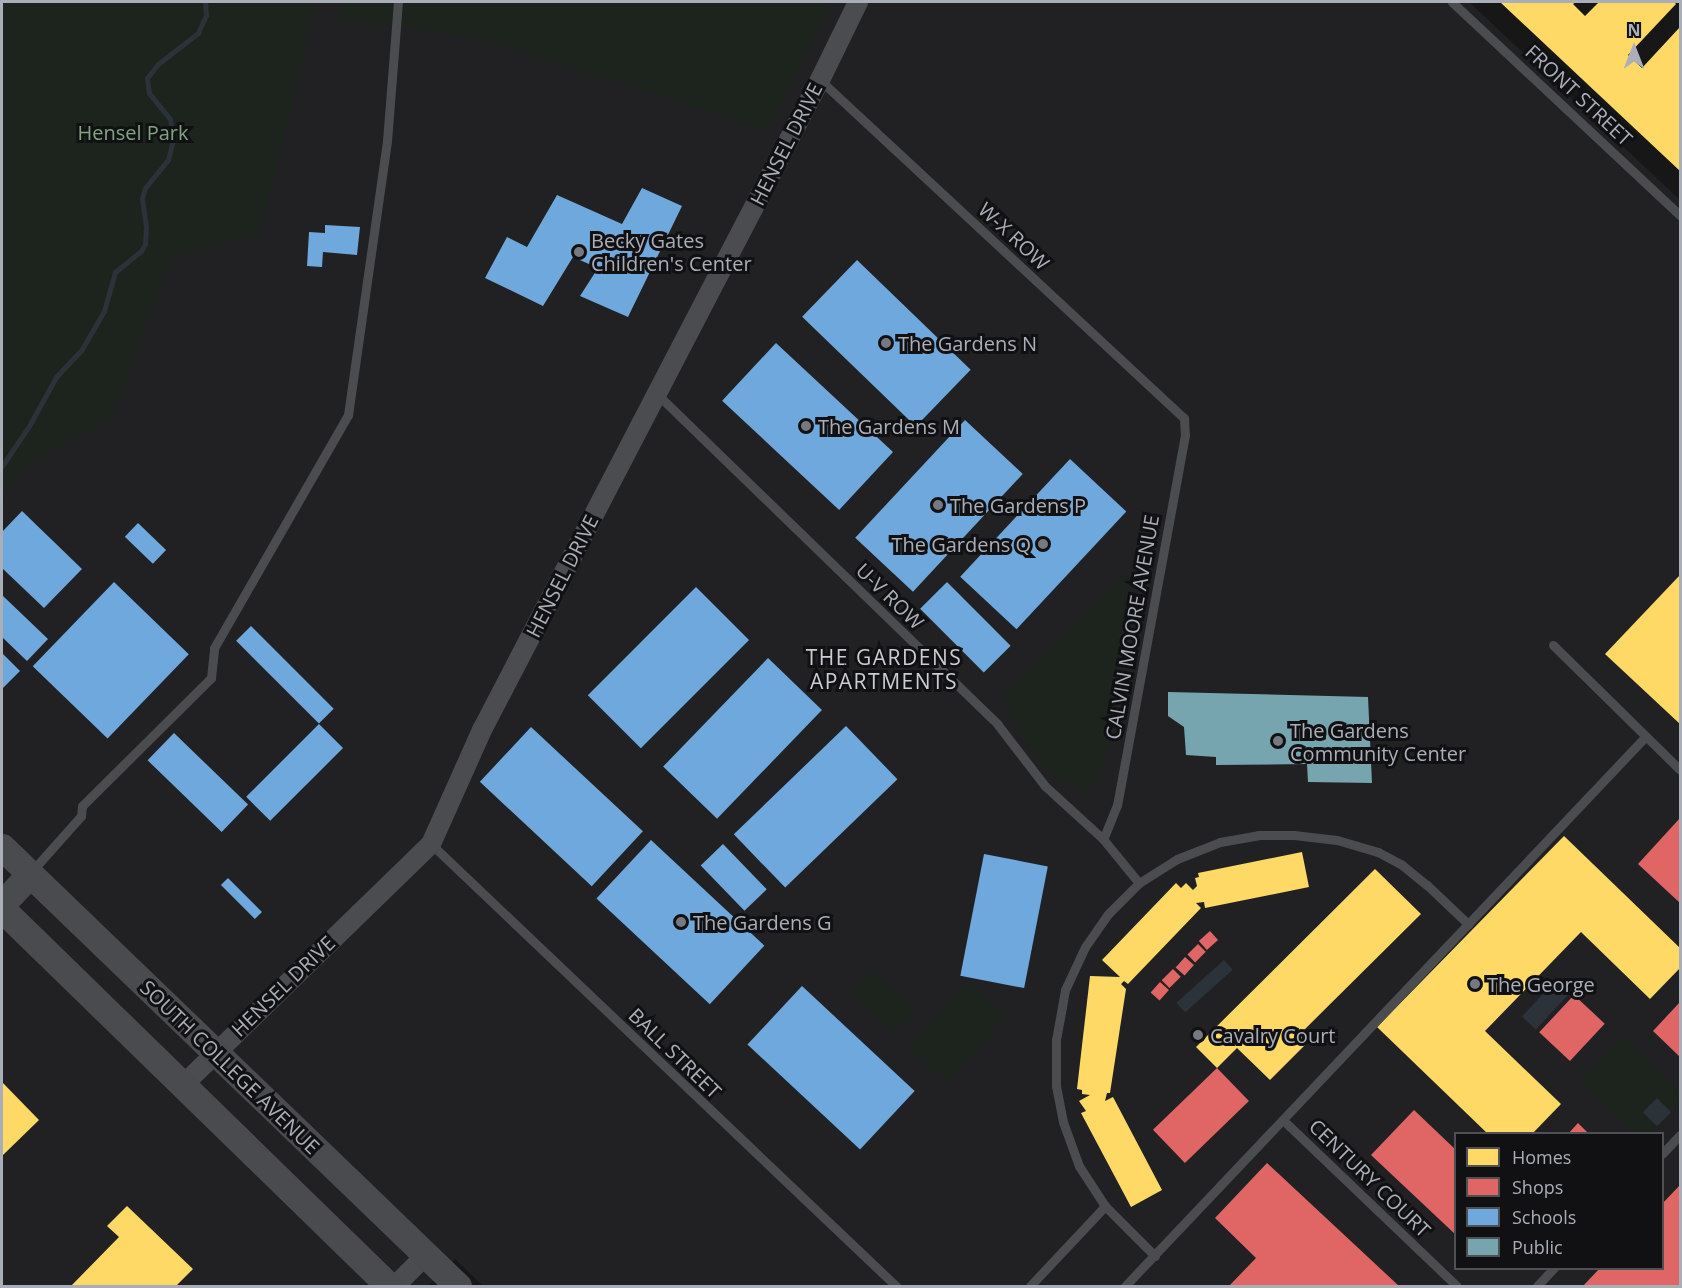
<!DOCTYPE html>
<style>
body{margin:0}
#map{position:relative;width:1682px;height:1288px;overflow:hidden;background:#171717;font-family:"Open Sans",sans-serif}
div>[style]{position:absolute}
.built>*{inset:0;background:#212123}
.green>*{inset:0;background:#1d241e;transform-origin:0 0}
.water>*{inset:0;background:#2b3239;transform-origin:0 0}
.homes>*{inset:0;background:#ffd966}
.shops>*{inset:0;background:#e06666;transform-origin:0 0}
.schools>*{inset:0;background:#6fa8dc;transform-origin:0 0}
.public>*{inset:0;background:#76a5af}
.stream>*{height:5px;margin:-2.5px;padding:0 2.5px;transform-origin:2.5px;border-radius:2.5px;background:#2b3239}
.lane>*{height:9px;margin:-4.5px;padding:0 4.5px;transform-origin:4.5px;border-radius:4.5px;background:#4b4c50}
.street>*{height:20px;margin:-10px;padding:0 10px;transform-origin:10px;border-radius:10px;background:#4b4c50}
.secondary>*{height:27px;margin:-13.5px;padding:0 13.5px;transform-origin:13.5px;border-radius:13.5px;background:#4a4b4e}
.dots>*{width:16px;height:16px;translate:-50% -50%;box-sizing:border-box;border:3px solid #111113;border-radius:50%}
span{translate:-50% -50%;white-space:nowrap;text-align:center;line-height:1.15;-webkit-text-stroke:6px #111113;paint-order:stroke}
.street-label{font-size:20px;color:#a9aeb8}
.park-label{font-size:20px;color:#80a382}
.poi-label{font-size:20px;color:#a9aeb8}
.left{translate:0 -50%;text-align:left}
.right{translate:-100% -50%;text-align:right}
.neighbourhood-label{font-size:21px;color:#cacdd4;letter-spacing:1.5px}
.frame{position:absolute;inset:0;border:3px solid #a9aeb8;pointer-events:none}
.legend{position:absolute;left:1454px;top:1132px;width:210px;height:138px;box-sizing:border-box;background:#111113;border:2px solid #4e5055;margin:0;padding:8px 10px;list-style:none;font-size:18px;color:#a9aeb8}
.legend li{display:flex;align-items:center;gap:12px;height:30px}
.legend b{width:30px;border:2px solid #4e5055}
.north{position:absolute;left:1604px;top:18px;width:60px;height:60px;-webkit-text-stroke:4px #111113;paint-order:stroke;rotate:0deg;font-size:16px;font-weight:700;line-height:24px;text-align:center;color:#a9aeb8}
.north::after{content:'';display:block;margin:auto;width:21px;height:27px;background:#a9aeb8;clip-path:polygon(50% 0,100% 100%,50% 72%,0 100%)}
</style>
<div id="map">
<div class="built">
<div style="clip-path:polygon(evenodd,2px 2px,1469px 2px,1680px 200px,1680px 1286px,483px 1286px,455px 1259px,428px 1286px,2px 1286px,2px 2px,1456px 1134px,1662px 1134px,1662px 1268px,1456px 1268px,1456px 1134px)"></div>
</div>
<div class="green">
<div style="clip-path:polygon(2px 2px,316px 2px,259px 235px,172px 256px,112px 416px,25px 467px,2px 500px)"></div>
<div style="clip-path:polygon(340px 2px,832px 2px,767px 131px,481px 38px,337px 19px)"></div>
<div style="clip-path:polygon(1128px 571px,1109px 751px,1088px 796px,1045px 769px,1022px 737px,1003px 697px)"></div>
<div style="left:872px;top:970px;width:60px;height:30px;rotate:43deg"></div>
<div style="left:969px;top:981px;width:52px;height:89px;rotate:43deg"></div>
<div style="clip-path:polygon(1623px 1038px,1680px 1093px,1680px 1102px,1650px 1133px,1635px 1133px,1581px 1081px)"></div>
</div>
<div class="water">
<div style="left:1224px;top:960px;width:13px;height:64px;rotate:48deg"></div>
<div style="left:1556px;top:980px;width:19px;height:50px;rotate:43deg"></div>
<div style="left:1657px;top:1098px;width:20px;height:20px;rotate:45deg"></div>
</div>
<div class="homes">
<div style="clip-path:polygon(1500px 2px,1576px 2px,1573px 4px,1585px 16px,1599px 2px,1674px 2px,1676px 4px,1628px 55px,1642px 68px,1680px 27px,1680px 171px)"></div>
<div style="clip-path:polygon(1680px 575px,1680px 724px,1605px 654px)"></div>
<div style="clip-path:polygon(1564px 836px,1680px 948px,1680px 968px,1650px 999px,1581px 932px,1485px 1031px,1561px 1104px,1532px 1134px,1488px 1134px,1377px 1027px)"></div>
<div style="clip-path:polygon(1302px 852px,1309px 887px,1205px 908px,1204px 902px,1196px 903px,1201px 908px,1128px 984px,1124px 981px,1121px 984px,1126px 989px,1110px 1093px,1107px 1093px,1105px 1101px,1113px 1097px,1162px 1190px,1131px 1207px,1081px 1113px,1086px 1111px,1079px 1101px,1090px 1095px,1082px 1094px,1082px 1090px,1077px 1089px,1090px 976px,1120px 977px,1102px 960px,1176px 883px,1181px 888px,1186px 883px,1193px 890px,1197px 886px,1195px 878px,1199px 877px,1198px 873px)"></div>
<div style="clip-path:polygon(1375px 869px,1421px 914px,1300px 1034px,1308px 1042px,1270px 1080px,1237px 1048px,1217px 1068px,1196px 1047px)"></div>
<div style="clip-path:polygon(2px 1082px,39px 1120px,2px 1156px)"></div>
<div style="clip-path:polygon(127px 1206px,193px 1269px,176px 1286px,71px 1286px,119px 1237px,107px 1226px)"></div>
</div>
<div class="shops">
<div style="clip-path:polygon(1680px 818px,1680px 903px,1638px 864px)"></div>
<div style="left:1210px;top:931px;width:12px;height:15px;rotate:48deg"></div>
<div style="left:1198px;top:944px;width:11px;height:15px;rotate:45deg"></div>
<div style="left:1185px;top:957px;width:12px;height:14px;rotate:42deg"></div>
<div style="left:1173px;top:969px;width:11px;height:16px;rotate:45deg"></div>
<div style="left:1160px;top:982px;width:12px;height:14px;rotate:42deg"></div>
<div style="left:1574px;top:995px;width:42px;height:51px;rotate:43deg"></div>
<div style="clip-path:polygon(1680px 1002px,1680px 1057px,1653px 1031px)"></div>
<div style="left:1217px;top:1068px;width:46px;height:89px;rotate:46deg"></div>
<div style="clip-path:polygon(1414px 1110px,1456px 1150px,1456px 1235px,1371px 1155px)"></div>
<div style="clip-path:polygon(1578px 1123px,1589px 1134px,1568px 1134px)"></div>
<div style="clip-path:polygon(1267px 1163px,1399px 1286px,1229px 1286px,1256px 1258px,1215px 1218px)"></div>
<div style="clip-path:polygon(1680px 1185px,1680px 1284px,1678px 1286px,1583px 1286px,1600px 1268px,1662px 1268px,1662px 1204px)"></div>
</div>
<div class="schools">
<div style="clip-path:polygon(642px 188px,682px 206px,628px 317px,580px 296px,598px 268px,573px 257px,543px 306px,485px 278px,507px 237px,527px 247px,557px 195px,622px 224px)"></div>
<div style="clip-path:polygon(325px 225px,360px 227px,357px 255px,323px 252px,322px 267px,307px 266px,309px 232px,325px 233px)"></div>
<div style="left:857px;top:260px;width:158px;height:79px;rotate:44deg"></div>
<div style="left:776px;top:343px;width:160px;height:79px;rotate:43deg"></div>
<div style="left:965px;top:420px;width:79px;height:161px;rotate:43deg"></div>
<div style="left:1070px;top:459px;width:77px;height:161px;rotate:43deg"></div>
<div style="clip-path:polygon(22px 511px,82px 569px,44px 608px,2px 568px,2px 532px)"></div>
<div style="left:138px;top:523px;width:39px;height:19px;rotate:44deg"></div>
<div style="left:114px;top:582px;width:104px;height:117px;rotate:44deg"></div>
<div style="left:947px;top:582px;width:90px;height:38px;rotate:45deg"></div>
<div style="left:696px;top:587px;width:75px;height:153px;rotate:45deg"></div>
<div style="clip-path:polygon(2px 595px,48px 639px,27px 661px,2px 637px)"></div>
<div style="left:251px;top:626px;width:117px;height:21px;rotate:45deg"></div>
<div style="clip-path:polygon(2px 653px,20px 671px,2px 689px)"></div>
<div style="left:768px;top:658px;width:75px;height:151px;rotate:44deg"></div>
<div style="left:319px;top:724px;width:34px;height:103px;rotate:45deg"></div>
<div style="left:846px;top:726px;width:74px;height:156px;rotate:46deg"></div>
<div style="left:531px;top:727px;width:153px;height:75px;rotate:43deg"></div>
<div style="left:174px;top:733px;width:103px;height:38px;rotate:44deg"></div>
<div style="left:651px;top:840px;width:155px;height:80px;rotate:43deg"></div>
<div style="left:723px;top:844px;width:63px;height:31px;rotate:46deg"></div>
<div style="left:984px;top:854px;width:65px;height:124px;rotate:11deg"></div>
<div style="left:228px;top:878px;width:48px;height:10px;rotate:45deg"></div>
<div style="left:802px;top:986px;width:154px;height:80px;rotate:43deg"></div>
</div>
<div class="public">
<div style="clip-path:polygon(1168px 692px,1368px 697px,1372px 783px,1308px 782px,1307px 764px,1216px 765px,1216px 757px,1186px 755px,1184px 727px,1168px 716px)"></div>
</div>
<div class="stream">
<div style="left:2px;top:466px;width:48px;rotate:-56deg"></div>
<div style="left:29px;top:426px;width:56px;rotate:-61.1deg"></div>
<div style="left:56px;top:377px;width:38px;rotate:-47deg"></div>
<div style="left:82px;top:349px;width:44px;rotate:-59.9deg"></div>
<div style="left:104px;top:311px;width:41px;rotate:-74.2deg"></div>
<div style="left:115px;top:272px;width:33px;rotate:-39deg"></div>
<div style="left:141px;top:251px;width:8px;rotate:-60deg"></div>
<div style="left:145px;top:244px;width:17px;rotate:-87deg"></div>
<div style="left:146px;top:227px;width:29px;rotate:-98deg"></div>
<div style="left:142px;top:198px;width:10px;rotate:-73deg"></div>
<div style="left:145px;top:188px;width:36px;rotate:-51deg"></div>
<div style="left:168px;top:160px;width:21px;rotate:-76deg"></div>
<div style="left:173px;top:140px;width:21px;rotate:-98deg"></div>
<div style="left:170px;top:119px;width:33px;rotate:-129deg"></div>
<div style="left:149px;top:93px;width:15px;rotate:-98deg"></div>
<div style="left:147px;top:78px;width:18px;rotate:-52deg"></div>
<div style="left:158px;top:64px;width:51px;rotate:-37.8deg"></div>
<div style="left:198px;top:33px;width:20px;rotate:-66deg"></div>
<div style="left:206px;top:15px;width:13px;rotate:-94deg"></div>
</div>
<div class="lane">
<div style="left:1452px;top:2px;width:312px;rotate:43.1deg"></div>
<div style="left:820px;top:80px;width:497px;rotate:42.9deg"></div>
<div style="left:1184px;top:418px;width:17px;rotate:87deg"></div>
<div style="left:1185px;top:435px;width:376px;rotate:100.4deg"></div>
<div style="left:1117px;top:805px;width:37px;rotate:112deg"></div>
<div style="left:657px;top:394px;width:475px;rotate:44.1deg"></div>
<div style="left:998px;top:725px;width:77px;rotate:52.4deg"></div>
<div style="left:1045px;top:786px;width:79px;rotate:42.4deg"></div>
<div style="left:1103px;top:839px;width:57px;rotate:50.7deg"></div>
<div style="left:1553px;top:645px;width:178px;rotate:44.5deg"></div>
<div style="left:431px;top:844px;width:642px;rotate:43.55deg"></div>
<div style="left:32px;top:871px;width:74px;rotate:-48.3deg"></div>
<div style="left:81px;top:816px;width:10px;rotate:-84deg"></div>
<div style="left:82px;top:806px;width:182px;rotate:-44.8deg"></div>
<div style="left:211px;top:678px;width:30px;rotate:-84deg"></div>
<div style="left:214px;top:648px;width:269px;rotate:-60.1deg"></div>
<div style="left:348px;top:415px;width:277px;rotate:-81.9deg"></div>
<div style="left:387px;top:141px;width:139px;rotate:-85.5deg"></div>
<div style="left:1283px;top:1120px;width:240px;rotate:43.7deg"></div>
<div style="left:1662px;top:1154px;width:26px;rotate:-47deg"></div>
<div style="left:1155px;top:1256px;width:71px;rotate:-135deg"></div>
<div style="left:1105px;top:1206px;width:48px;rotate:-123deg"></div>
<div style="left:1079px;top:1166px;width:47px;rotate:-110deg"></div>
<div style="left:1063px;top:1122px;width:37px;rotate:-101deg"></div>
<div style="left:1056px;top:1086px;width:46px;rotate:-90deg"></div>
<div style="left:1056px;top:1040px;width:51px;rotate:-79.8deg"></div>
<div style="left:1065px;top:990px;width:47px;rotate:-65.1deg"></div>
<div style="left:1085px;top:947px;width:40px;rotate:-55.1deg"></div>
<div style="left:1108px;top:914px;width:44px;rotate:-45deg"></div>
<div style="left:1139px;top:883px;width:45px;rotate:-32.3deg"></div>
<div style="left:1177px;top:859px;width:46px;rotate:-21.6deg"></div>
<div style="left:1220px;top:842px;width:39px;rotate:-10deg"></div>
<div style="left:1258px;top:835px;width:36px"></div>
<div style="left:1294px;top:835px;width:43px;rotate:6.6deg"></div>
<div style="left:1337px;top:840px;width:43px;rotate:16.3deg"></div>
<div style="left:1378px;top:852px;width:27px;rotate:28deg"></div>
<div style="left:1402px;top:865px;width:32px;rotate:39deg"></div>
<div style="left:1427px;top:885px;width:57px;rotate:43.6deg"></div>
<div style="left:1030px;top:1286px;width:110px;rotate:-46.8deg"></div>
<div style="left:1125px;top:1286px;width:756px;rotate:-46.55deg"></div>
<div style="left:1537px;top:1286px;width:25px;rotate:-47deg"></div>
</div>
<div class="street">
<div style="left:182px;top:1086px;width:347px;rotate:-44.2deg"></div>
<div style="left:431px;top:844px;width:125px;rotate:-65.9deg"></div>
<div style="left:482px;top:730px;width:733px;rotate:-62.53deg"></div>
<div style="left:820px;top:80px;width:87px;rotate:-64deg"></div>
<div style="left:395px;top:1286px;width:44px;rotate:-45deg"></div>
</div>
<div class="secondary">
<div style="left:2px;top:847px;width:633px;rotate:43.91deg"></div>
<div style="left:2px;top:904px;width:41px;rotate:-47deg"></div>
<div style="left:2px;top:909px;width:540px;rotate:44.25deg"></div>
</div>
<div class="dots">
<div style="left:579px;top:252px;background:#767980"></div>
<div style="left:886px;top:343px;background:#767980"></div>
<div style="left:806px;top:426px;background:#767980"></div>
<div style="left:938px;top:505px;background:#767980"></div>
<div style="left:1043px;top:544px;background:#767980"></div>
<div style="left:1278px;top:741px;background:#767980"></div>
<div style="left:681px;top:922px;background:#767980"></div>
<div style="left:1475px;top:984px;background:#767980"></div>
<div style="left:1198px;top:1035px;background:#767980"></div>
</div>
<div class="street-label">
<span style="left:1579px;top:95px;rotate:43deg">FRONT STREET</span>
<span style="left:786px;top:144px;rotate:-63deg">HENSEL DRIVE</span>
<span style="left:1014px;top:236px;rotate:43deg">W-X ROW</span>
<span style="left:562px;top:576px;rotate:-63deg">HENSEL DRIVE</span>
<span style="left:890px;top:596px;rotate:44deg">U-V ROW</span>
<span style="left:1132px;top:627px;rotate:-80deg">CALVIN MOORE AVENUE</span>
<span style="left:283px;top:986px;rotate:-44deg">HENSEL DRIVE</span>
<span style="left:675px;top:1053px;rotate:44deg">BALL STREET</span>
<span style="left:230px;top:1067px;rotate:44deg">SOUTH COLLEGE AVENUE</span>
<span style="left:1370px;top:1178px;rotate:44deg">CENTURY COURT</span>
</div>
<div class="park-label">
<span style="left:133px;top:132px">Hensel Park</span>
</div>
<div class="poi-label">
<span class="left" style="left:591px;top:252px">Becky Gates<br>Children's Center</span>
<span class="left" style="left:898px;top:343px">The Gardens N</span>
<span class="left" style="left:818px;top:426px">The Gardens M</span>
<span class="left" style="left:950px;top:505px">The Gardens P</span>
<span class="right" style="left:1031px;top:544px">The Gardens Q</span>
<span class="left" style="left:1290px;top:742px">The Gardens<br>Community Center</span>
<span class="left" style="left:693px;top:922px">The Gardens G</span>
<span class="left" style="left:1487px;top:984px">The George</span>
<span class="left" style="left:1210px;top:1035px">Cavalry Court</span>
</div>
<div class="neighbourhood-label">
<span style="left:884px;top:669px">THE GARDENS<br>APARTMENTS</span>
</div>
<div class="frame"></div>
<ul class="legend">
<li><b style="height:16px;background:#ffd966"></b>Homes</li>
<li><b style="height:16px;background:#e06666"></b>Shops</li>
<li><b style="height:16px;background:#6fa8dc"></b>Schools</li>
<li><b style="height:16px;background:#76a5af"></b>Public</li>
</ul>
<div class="north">N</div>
</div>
